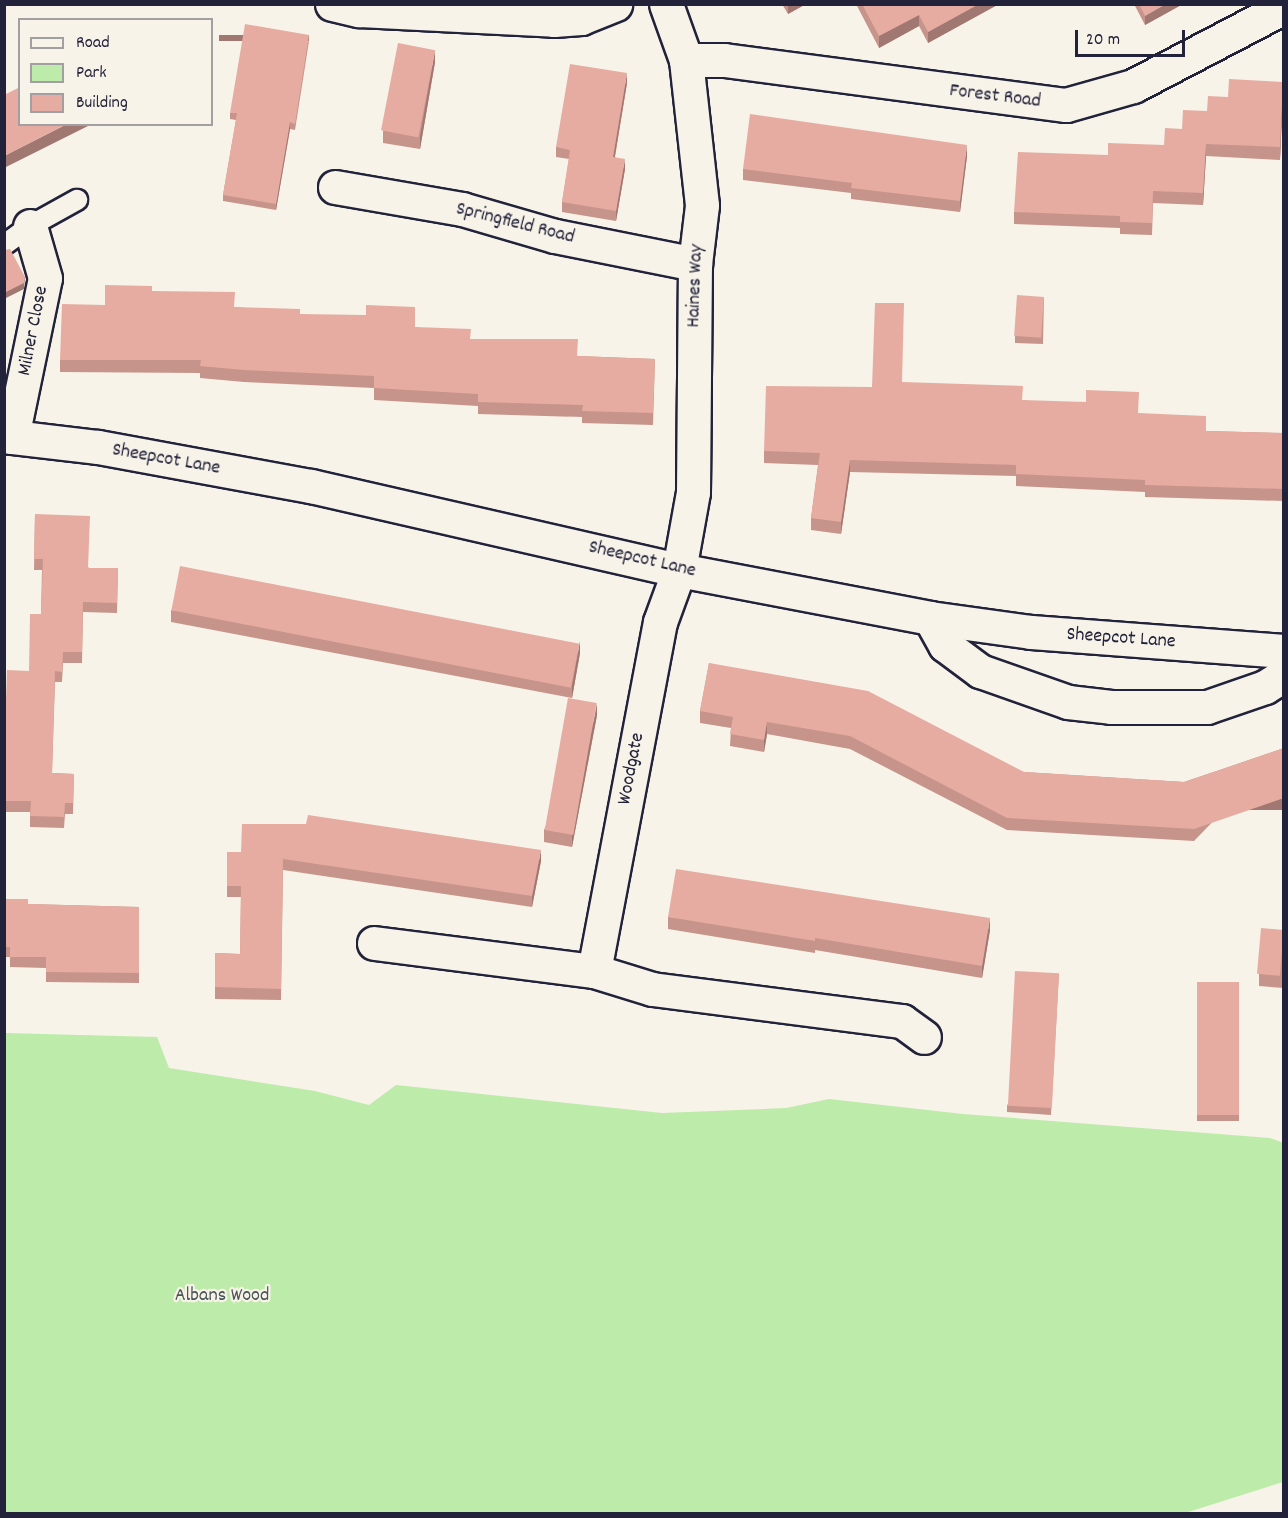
<!DOCTYPE html>
<style>
body{margin:0}
#map{position:relative;width:1288px;height:1518px;overflow:hidden;background:#f7f3e8;font-family:Dekko,sans-serif}
div>[style]{position:absolute}
.green>*{inset:0;background:#bdebaa}
.roads{filter:drop-shadow(2px 0 #22223b) drop-shadow(-2px 0 #22223b) drop-shadow(0 2px #22223b) drop-shadow(0 -2px #22223b)}
.lane>*{height:20px;margin:-10px;padding:0 10px;transform-origin:10px;border-radius:10px;background:#f7f3e8}
.street>*{height:33px;margin:-16.5px;padding:0 16.5px;transform-origin:16.5px;border-radius:16.5px;background:#f7f3e8}
.secondary>*{height:33px;margin:-16.5px;padding:0 16.5px;transform-origin:16.5px;border-radius:16.5px;background:#f7f3e8}
.wall>*{inset:0;background:#c6948a;transform-origin:0 0}
.shaded-wall>*{inset:0;background:#a17871;transform-origin:0 0}
.building>*{inset:0;background:#e6aca1;transform-origin:0 0}
span{translate:-50% -50%;white-space:nowrap;text-align:center;line-height:1.15;-webkit-text-stroke:4.5px #f7f3e8;paint-order:stroke}
.street-label{font-size:20px;color:#22223b}
.park-label{font-size:20px;color:#495457}
.frame{position:absolute;inset:0;border:6px solid #22223b;pointer-events:none}
.legend{position:absolute;left:18px;top:18px;width:195px;height:108px;box-sizing:border-box;background:#f7f3e8;border:2px solid #a29fa3;margin:0;padding:8px 10px;list-style:none;font-size:18px;color:#22223b}
.legend li{display:flex;align-items:center;gap:12px;height:30px}
.legend b{width:30px;border:2px solid #a29fa3}
.scale{position:absolute;left:1075px;top:30px;width:110px;height:27px;box-sizing:border-box;border:3px solid #22223b;border-top:0;padding-left:8px;font-size:18px;line-height:21px;white-space:nowrap;color:#22223b;-webkit-text-stroke:4px #f7f3e8;paint-order:stroke}
</style>
<div id="map">
<div class="green">
<div style="clip-path:polygon(5px 1033px,157px 1037px,169px 1068px,315px 1091px,369px 1105px,396px 1085px,662px 1113px,786px 1108px,829px 1099px,963px 1114px,1270px 1138px,1284px 1143px,1283px 1482px,1182px 1514px,5px 1513px)"></div>
</div>
<div class="roads">
<div class="lane">
<div style="left:4px;top:245px;width:32px;rotate:-36deg"></div>
<div style="left:30px;top:226px;width:54px;rotate:-29deg"></div>
</div>
<div class="street">
<div style="left:332px;top:4px;width:28px;rotate:13deg"></div>
<div style="left:359px;top:10px;width:195px;rotate:2.9deg"></div>
<div style="left:554px;top:20px;width:27px;rotate:-4deg"></div>
<div style="left:581px;top:18px;width:37px;rotate:-22deg"></div>
<div style="left:686px;top:60px;width:38px"></div>
<div style="left:724px;top:60px;width:345px;rotate:7.5deg"></div>
<div style="left:1066px;top:105px;width:70px;rotate:-15.8deg"></div>
<div style="left:1133px;top:86px;width:170px;rotate:-27.6deg"></div>
<div style="left:335px;top:187px;width:129px;rotate:9.8deg"></div>
<div style="left:462px;top:209px;width:97px;rotate:16.2deg"></div>
<div style="left:555px;top:236px;width:143px;rotate:11.3deg"></div>
<div style="left:12px;top:437px;width:162px;rotate:-78.3deg"></div>
<div style="left:45px;top:278px;width:54px;rotate:-106.1deg"></div>
<div style="left:930px;top:618px;width:31px;rotate:61deg"></div>
<div style="left:945px;top:645px;width:44px;rotate:36.6deg"></div>
<div style="left:980px;top:671px;width:93px;rotate:19.4deg"></div>
<div style="left:1068px;top:702px;width:43px;rotate:6.6deg"></div>
<div style="left:1111px;top:707px;width:96px"></div>
<div style="left:1207px;top:707px;width:61px;rotate:-19deg"></div>
<div style="left:1265px;top:687px;width:22px;rotate:-32deg"></div>
<div style="left:374px;top:943px;width:222px;rotate:7.3deg"></div>
<div style="left:594px;top:971px;width:61px;rotate:17.2deg"></div>
<div style="left:652px;top:989px;width:252px;rotate:7.3deg"></div>
<div style="left:902px;top:1021px;width:27px;rotate:36deg"></div>
<div style="left:594px;top:971px;width:355px;rotate:-79.3deg"></div>
<div style="left:660px;top:622px;width:55px;rotate:-69.9deg"></div>
<div style="left:679px;top:570px;width:79px;rotate:-79.8deg"></div>
<div style="left:693px;top:492px;width:228px;rotate:-89.5deg"></div>
<div style="left:695px;top:264px;width:59px;rotate:-83.2deg"></div>
<div style="left:702px;top:205px;width:146px;rotate:-96.3deg"></div>
<div style="left:686px;top:60px;width:59px;rotate:-109.7deg"></div>
</div>
<div class="secondary">
<div style="left:4px;top:436px;width:95px;rotate:6.7deg"></div>
<div style="left:98px;top:447px;width:217px;rotate:10.4deg"></div>
<div style="left:311px;top:486px;width:377px;rotate:12.9deg"></div>
<div style="left:679px;top:570px;width:256px;rotate:10.8deg"></div>
<div style="left:930px;top:618px;width:102px;rotate:7.9deg"></div>
<div style="left:1031px;top:632px;width:254px;rotate:4.3deg"></div>
</div>
</div>
<div class="wall">
<div style="clip-path:polygon(782px 4px,806px 4px,788px 14px)"></div>
<div style="clip-path:polygon(856px 4px,999px 4px,928px 43px,919px 26px,879px 48px)"></div>
<div style="clip-path:polygon(1134px 4px,1183px 4px,1145px 25px)"></div>
<div style="clip-path:polygon(309px 41px,295px 130px,290px 129px,276px 210px,223px 201px,223px 195px,236px 120px,230px 119px,230px 113px)"></div>
<div style="clip-path:polygon(435px 62px,420px 149px,383px 143px,383px 131px)"></div>
<div style="clip-path:polygon(627px 83px,615px 157px,625px 169px,616px 221px,562px 212px,562px 202px,569px 159px,556px 157px,556px 147px)"></div>
<div style="clip-path:polygon(1283px 94px,1280px 160px,1206px 156px,1203px 205px,1153px 203px,1152px 235px,1120px 234px,1120px 228px,1014px 224px,1014px 212px,1108px 155px,1164px 145px,1207px 111px,1228px 97px)"></div>
<div style="clip-path:polygon(967px 156px,960px 212px,851px 199px,851px 193px,743px 180px,743px 169px)"></div>
<div style="clip-path:polygon(152px 291px,235px 307px,300px 314px,415px 327px,471px 339px,578px 356px,655px 359px,653px 425px,582px 423px,582px 417px,478px 414px,478px 406px,374px 400px,374px 388px,244px 382px,200px 378px,200px 373px,60px 372px,60px 360px)"></div>
<div style="clip-path:polygon(1044px 297px,1043px 344px,1015px 343px,1015px 336px)"></div>
<div style="clip-path:polygon(872px 387px,1022px 400px,1139px 413px,1206px 431px,1284px 433px,1284px 501px,1145px 497px,1145px 492px,1016px 486px,1016px 476px,850px 472px,841px 534px,811px 530px,811px 518px,818px 465px,764px 463px,764px 451px)"></div>
<div style="clip-path:polygon(35px 514px,89px 568px,118px 568px,117px 613px,83px 612px,82px 663px,63px 663px,62px 682px,55px 682px,52px 773px,74px 774px,73px 814px,65px 814px,64px 828px,30px 827px,30px 812px,4px 812px,4px 758px,29px 671px,41px 614px,42px 570px,34px 570px)"></div>
<div style="clip-path:polygon(171px 610px,580px 653px,572px 698px,171px 622px)"></div>
<div style="clip-path:polygon(709px 663px,1024px 772px,1184px 782px,1284px 748px,1194px 841px,1007px 830px,850px 749px,767px 734px,764px 752px,730px 746px,731px 728px,700px 723px,700px 711px)"></div>
<div style="clip-path:polygon(597px 715px,572px 847px,544px 842px,544px 830px)"></div>
<div style="clip-path:polygon(306px 824px,541px 861px,532px 907px,283px 870px,281px 1000px,215px 999px,215px 953px,240px 954px,241px 897px,227px 897px,227px 886px,241px 852px)"></div>
<div style="clip-path:polygon(4px 899px,28px 904px,139px 907px,139px 983px,46px 982px,46px 968px,10px 967px,10px 957px,4px 957px)"></div>
<div style="clip-path:polygon(668px 917px,990px 930px,982px 978px,815px 950px,815px 953px,668px 929px)"></div>
<div style="clip-path:polygon(1284px 930px,1284px 988px,1259px 986px,1259px 974px)"></div>
<div style="clip-path:polygon(1059px 973px,1051px 1115px,1007px 1112px,1007px 1106px)"></div>
<div style="left:1197px;top:982px;width:42px;height:139px"></div>
</div>
<div class="shaded-wall">
<div style="clip-path:polygon(788px 4px,806px 4px,788px 14px)"></div>
<div style="clip-path:polygon(979px 4px,999px 4px,928px 43px,928px 32px)"></div>
<div style="clip-path:polygon(1166px 4px,1183px 4px,1145px 25px,1145px 16px)"></div>
<div style="clip-path:polygon(919px 15px,919px 26px,879px 48px,879px 36px)"></div>
<div style="left:309px;top:35px;width:6px;height:90px;rotate:90deg"></div>
<div style="clip-path:polygon(435px 50px,435px 62px,420px 149px,420px 137px)"></div>
<div style="clip-path:polygon(627px 73px,627px 83px,613px 167px,613px 157px)"></div>
<div style="clip-path:polygon(1283px 82px,1283px 94px,1280px 160px,1280px 147px)"></div>
<div style="clip-path:polygon(290px 122px,290px 129px,276px 210px,276px 204px)"></div>
<div style="clip-path:polygon(67px 124px,92px 124px,4px 168px,4px 156px)"></div>
<div style="clip-path:polygon(1206px 144px,1206px 156px,1203px 205px,1203px 193px)"></div>
<div style="clip-path:polygon(967px 145px,967px 156px,960px 212px,960px 201px)"></div>
<div style="clip-path:polygon(625px 159px,625px 169px,616px 221px,616px 211px)"></div>
<div style="clip-path:polygon(25px 277px,24px 289px,4px 299px,4px 293px)"></div>
<div style="clip-path:polygon(850px 460px,850px 472px,841px 534px,841px 522px)"></div>
<div style="clip-path:polygon(580px 641px,580px 653px,572px 698px,572px 686px)"></div>
<div style="clip-path:polygon(597px 703px,597px 715px,572px 847px,572px 835px)"></div>
<div style="clip-path:polygon(767px 722px,767px 734px,764px 752px,764px 740px)"></div>
<div style="left:1284px;top:798px;width:12px;height:95px;rotate:90deg"></div>
<div style="clip-path:polygon(541px 850px,541px 861px,532px 907px,532px 896px)"></div>
<div style="clip-path:polygon(990px 918px,990px 930px,982px 978px,982px 966px)"></div>
</div>
<div class="building">
<div style="clip-path:polygon(862px 4px,979px 4px,928px 32px,919px 15px,879px 36px)"></div>
<div style="clip-path:polygon(1139px 4px,1166px 4px,1145px 16px)"></div>
<div style="clip-path:polygon(245px 24px,309px 35px,295px 124px,290px 122px,276px 204px,223px 195px,237px 113px,230px 113px)"></div>
<div style="left:398px;top:43px;width:38px;height:89px;rotate:11deg"></div>
<div style="clip-path:polygon(570px 64px,627px 73px,613px 157px,625px 159px,616px 211px,562px 202px,570px 150px,556px 147px)"></div>
<div style="clip-path:polygon(1229px 79px,1283px 82px,1280px 147px,1206px 144px,1203px 193px,1153px 191px,1152px 223px,1120px 222px,1120px 216px,1014px 212px,1018px 152px,1108px 155px,1108px 143px,1164px 145px,1165px 128px,1182px 129px,1183px 110px,1207px 111px,1208px 96px,1228px 97px)"></div>
<div style="clip-path:polygon(20px 87px,20px 124px,67px 124px,4px 156px,4px 95px)"></div>
<div style="clip-path:polygon(750px 114px,967px 145px,960px 201px,851px 188px,852px 183px,743px 169px)"></div>
<div style="clip-path:polygon(10px 249px,25px 277px,24px 283px,4px 293px,4px 250px)"></div>
<div style="clip-path:polygon(105px 285px,152px 286px,152px 291px,235px 292px,234px 307px,300px 309px,300px 314px,366px 315px,366px 305px,415px 307px,415px 327px,471px 329px,470px 339px,578px 339px,577px 356px,655px 359px,653px 413px,582px 411px,583px 405px,478px 402px,478px 394px,374px 388px,374px 376px,244px 370px,200px 366px,201px 360px,60px 360px,62px 304px,105px 305px)"></div>
<div style="left:1017px;top:295px;width:27px;height:41px;rotate:4deg"></div>
<div style="clip-path:polygon(875px 303px,904px 303px,902px 382px,1023px 386px,1022px 400px,1086px 402px,1086px 390px,1139px 392px,1138px 413px,1206px 416px,1206px 431px,1284px 433px,1284px 489px,1145px 485px,1145px 480px,1016px 474px,1016px 465px,850px 460px,841px 522px,811px 518px,820px 453px,764px 451px,766px 386px,872px 387px)"></div>
<div style="clip-path:polygon(35px 514px,90px 516px,88px 568px,118px 568px,117px 603px,83px 602px,82px 652px,63px 652px,62px 672px,55px 671px,52px 773px,74px 774px,73px 803px,65px 803px,64px 817px,30px 816px,31px 801px,4px 801px,4px 758px,7px 670px,29px 671px,30px 614px,41px 614px,43px 559px,34px 559px)"></div>
<div style="left:180px;top:566px;width:407px;height:45px;rotate:11deg"></div>
<div style="clip-path:polygon(709px 663px,868px 691px,1024px 772px,1184px 782px,1284px 748px,1284px 798px,1194px 829px,1007px 818px,850px 736px,767px 722px,764px 740px,730px 734px,733px 717px,700px 711px)"></div>
<div style="left:568px;top:698px;width:29px;height:134px;rotate:10deg"></div>
<div style="clip-path:polygon(308px 815px,541px 850px,532px 896px,283px 859px,281px 989px,215px 987px,215px 953px,240px 954px,241px 886px,227px 886px,227px 852px,241px 852px,242px 824px,306px 824px)"></div>
<div style="clip-path:polygon(676px 869px,990px 918px,982px 966px,815px 938px,815px 941px,668px 917px)"></div>
<div style="clip-path:polygon(4px 899px,28px 899px,28px 904px,139px 907px,139px 973px,46px 972px,46px 957px,10px 957px,10px 947px,4px 947px)"></div>
<div style="left:1261px;top:928px;width:23px;height:46px;rotate:5deg"></div>
<div style="left:1015px;top:971px;width:44px;height:135px;rotate:3deg"></div>
<div style="left:1197px;top:982px;width:42px;height:133px"></div>
</div>
<div class="street-label">
<span style="left:995px;top:97px;rotate:7deg">Forest Road</span>
<span style="left:515px;top:224px;rotate:14deg">Springfield Road</span>
<span style="left:696px;top:286px;rotate:-88deg">Haines Way</span>
<span style="left:34px;top:331px;rotate:-79deg">Milner Close</span>
<span style="left:166px;top:460px;rotate:10deg">Sheepcot Lane</span>
<span style="left:642px;top:560px;rotate:13deg">Sheepcot Lane</span>
<span style="left:1121px;top:639px;rotate:4deg">Sheepcot Lane</span>
<span style="left:632px;top:769px;rotate:-79deg">Woodgate</span>
</div>
<div class="park-label">
<span style="left:222px;top:1296px">Albans Wood</span>
</div>
<div class="frame"></div>
<ul class="legend">
<li><b style="height:8px;background:#f7f3e8"></b>Road</li>
<li><b style="height:16px;background:#bdebaa"></b>Park</li>
<li><b style="height:16px;background:#e6aca1"></b>Building</li>
</ul>
<div class="scale">20 m</div>
</div>
